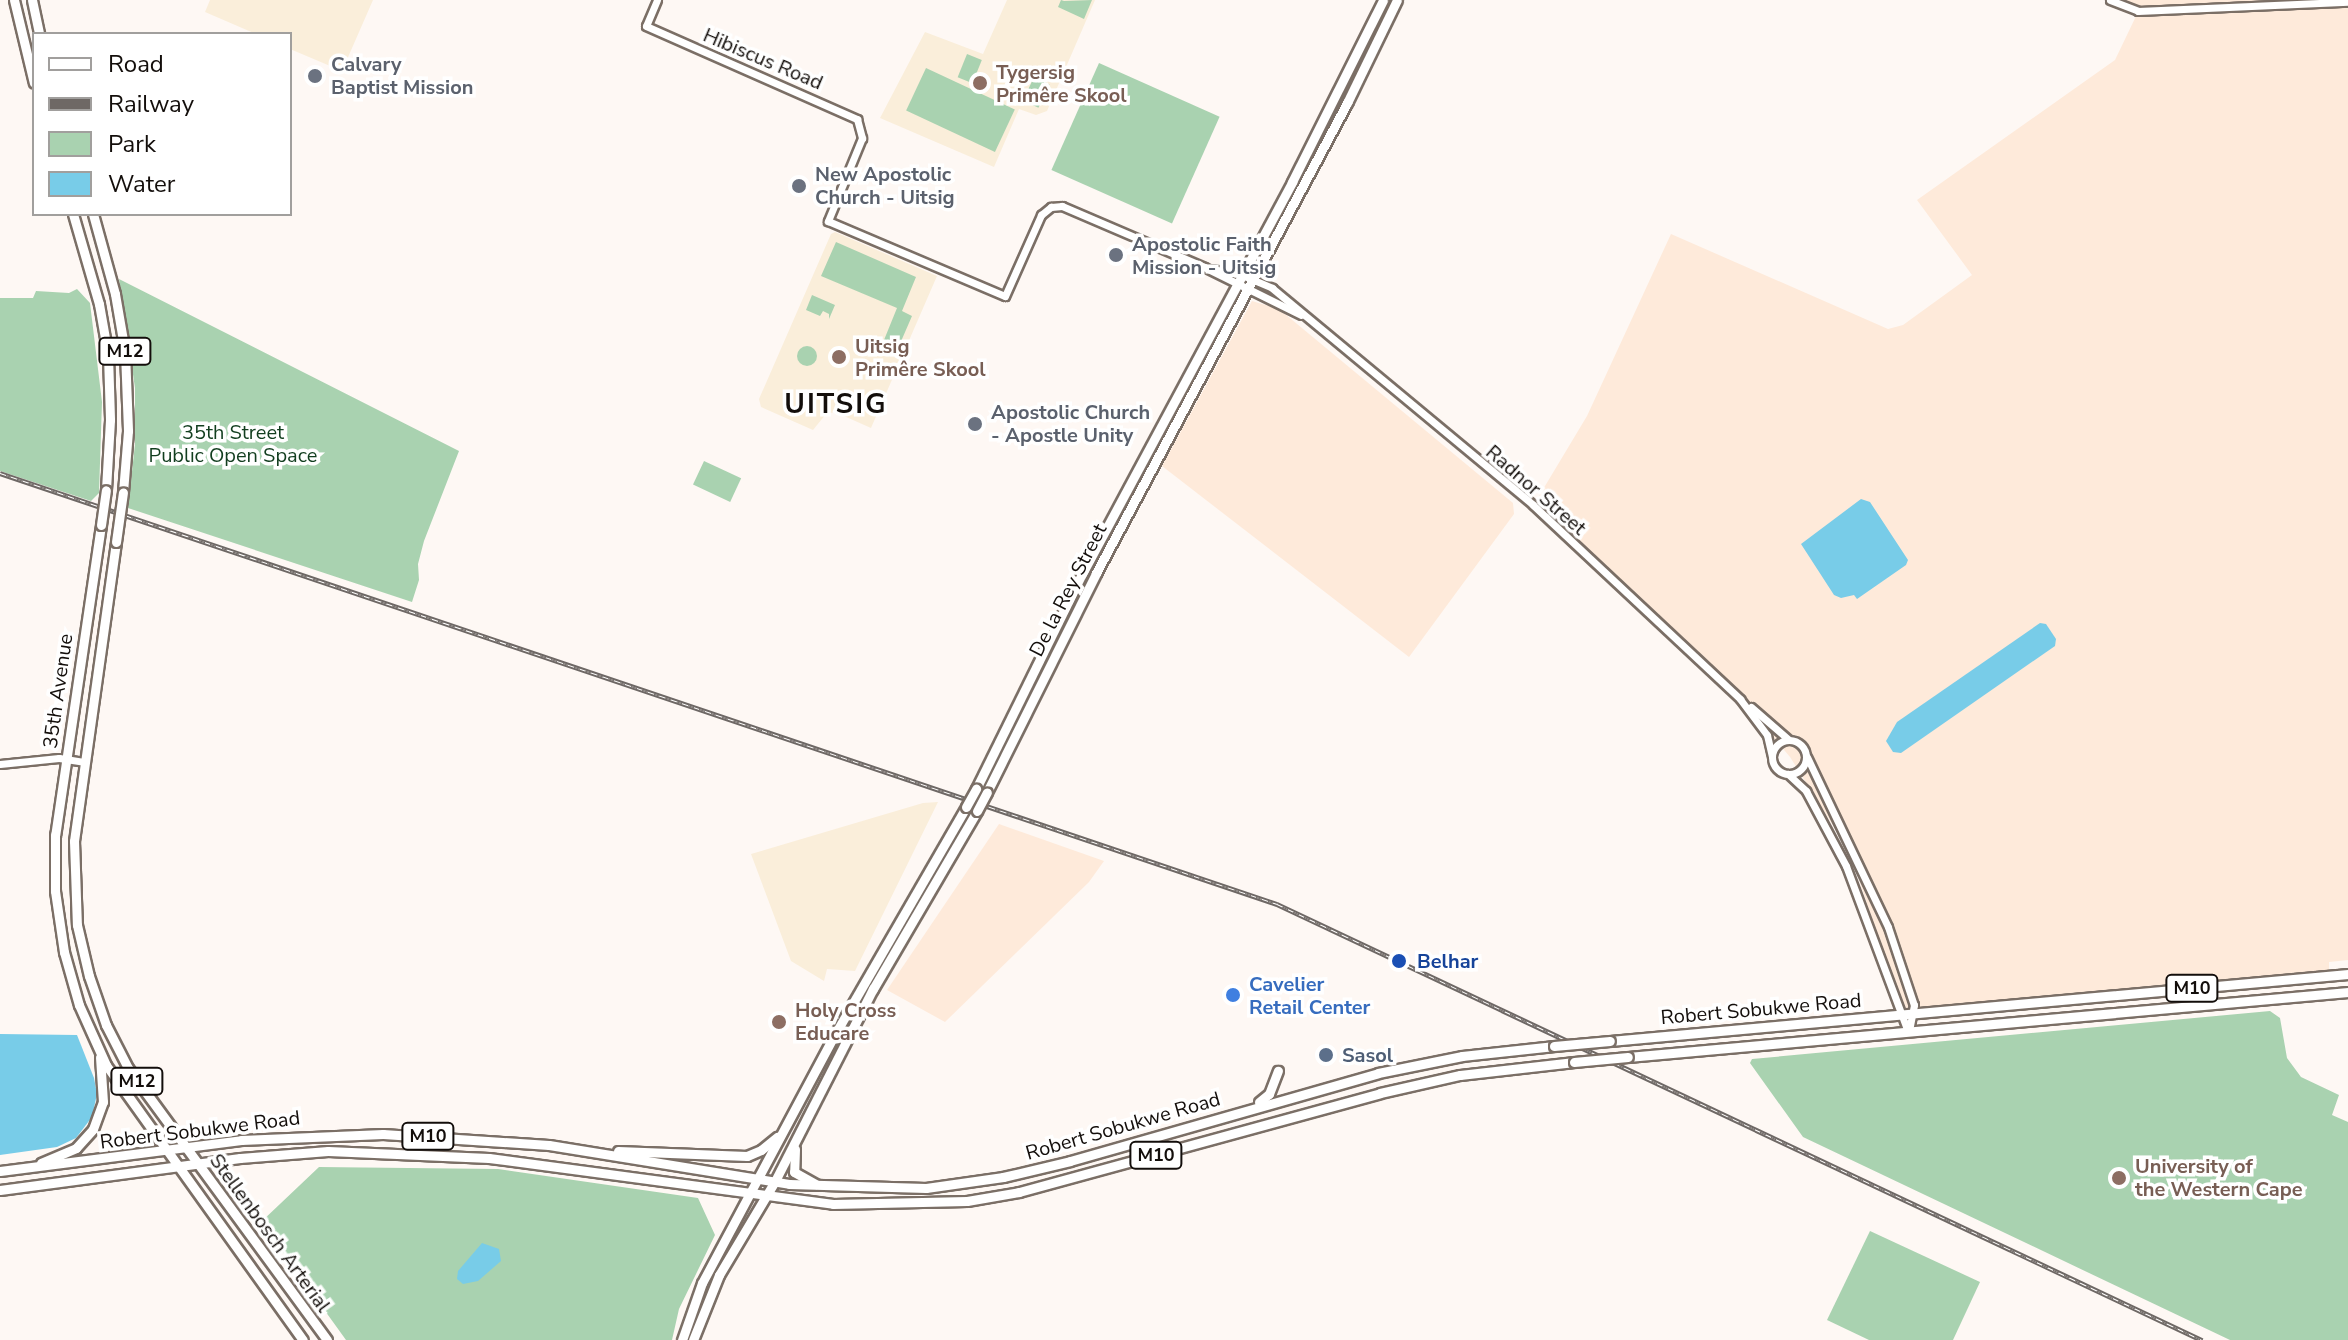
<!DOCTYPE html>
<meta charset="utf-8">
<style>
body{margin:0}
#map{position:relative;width:2348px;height:1340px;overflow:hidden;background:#fef8f4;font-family:"Nunito Sans",sans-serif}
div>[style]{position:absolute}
.built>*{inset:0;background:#feeada}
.education>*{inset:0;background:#faeeda}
.green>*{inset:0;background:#a9d2b0;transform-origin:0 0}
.round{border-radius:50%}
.water>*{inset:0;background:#78cce8}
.roads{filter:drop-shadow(2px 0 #7b6f66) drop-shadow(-2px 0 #7b6f66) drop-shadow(0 2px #7b6f66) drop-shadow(0 -2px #7b6f66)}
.minor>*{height:7px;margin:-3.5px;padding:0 3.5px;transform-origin:3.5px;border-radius:3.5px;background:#fff}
.minor>.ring{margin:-3.5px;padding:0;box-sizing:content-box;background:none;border:7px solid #fff;border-radius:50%}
.major>*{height:9px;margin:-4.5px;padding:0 4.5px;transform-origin:4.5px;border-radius:4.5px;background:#fff}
.rail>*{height:5px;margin-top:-2.5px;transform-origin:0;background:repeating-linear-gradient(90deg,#fff 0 6px,#6e6865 0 12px);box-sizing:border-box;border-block:2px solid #6e6865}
.bridges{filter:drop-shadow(2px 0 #7b6f66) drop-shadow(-2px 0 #7b6f66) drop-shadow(0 2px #7b6f66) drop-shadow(0 -2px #7b6f66)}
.major-bridge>*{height:9px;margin:-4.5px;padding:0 4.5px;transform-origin:4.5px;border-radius:4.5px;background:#fff}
.dots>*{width:22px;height:22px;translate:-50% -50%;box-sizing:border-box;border:4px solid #fff;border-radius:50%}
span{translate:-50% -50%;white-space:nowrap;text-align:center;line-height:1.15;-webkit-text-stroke:7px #fff;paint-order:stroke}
.shield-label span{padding:2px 6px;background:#fff;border:2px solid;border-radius:6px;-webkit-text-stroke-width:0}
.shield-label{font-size:18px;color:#130e0b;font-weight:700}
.street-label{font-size:20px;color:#130e0b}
.worship-label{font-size:20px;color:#5b616d;font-weight:700}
.left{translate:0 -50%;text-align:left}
.education-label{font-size:20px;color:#785e54;font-weight:700}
.park-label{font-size:20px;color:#123e1f}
.transit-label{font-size:20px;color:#164399;font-weight:700}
.shop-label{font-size:20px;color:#366cbe;font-weight:700}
.service-label{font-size:20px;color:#4e5e75;font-weight:700}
.district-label{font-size:28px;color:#130e0b;font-weight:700;letter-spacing:2px}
.legend{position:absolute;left:32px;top:32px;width:260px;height:184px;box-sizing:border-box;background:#fff;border:2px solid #a19f9d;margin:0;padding:10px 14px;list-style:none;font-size:24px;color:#130e0b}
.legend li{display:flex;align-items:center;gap:16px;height:40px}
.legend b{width:40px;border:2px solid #a19f9d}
</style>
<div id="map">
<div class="built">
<div style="clip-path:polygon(2109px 0,2348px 0,2348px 960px,2329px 962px,2329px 975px,1904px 1014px,1856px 871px,1839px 835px,1790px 757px,1740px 698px,1533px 506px,1587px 416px,1671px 234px,1888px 329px,1903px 325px,1972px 275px,1917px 200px,2115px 60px,2138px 12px)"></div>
<div style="clip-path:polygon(1252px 301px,1279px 309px,1513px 503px,1514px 514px,1409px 657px,1162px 466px)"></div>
<div style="clip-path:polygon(999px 824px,1104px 861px,1089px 882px,945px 1022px,887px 990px)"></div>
</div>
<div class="education">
<div style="clip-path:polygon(210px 0,373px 0,342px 71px,290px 49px,290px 34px,256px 34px,205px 12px)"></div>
<div style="clip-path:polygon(1007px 0,1095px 0,1047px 111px,1036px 115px,1019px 109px,994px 167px,880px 118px,925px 32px,983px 54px)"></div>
<div style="clip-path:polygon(835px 232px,937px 276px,871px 428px,835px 412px,826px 414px,813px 430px,761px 407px,759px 399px,831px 234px)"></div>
<div style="clip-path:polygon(938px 802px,855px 971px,827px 969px,824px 981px,791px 961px,751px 854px,923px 803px)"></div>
</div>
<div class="green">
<div style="clip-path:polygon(1061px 0,1064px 1px,1092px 0,1084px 19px,1058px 7px)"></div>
<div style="left:967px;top:54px;width:16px;height:25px;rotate:22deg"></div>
<div style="left:1099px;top:63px;width:132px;height:117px;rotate:24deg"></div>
<div style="left:926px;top:68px;width:98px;height:47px;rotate:25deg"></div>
<div style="left:1034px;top:77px;width:17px;height:26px;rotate:25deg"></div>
<div style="clip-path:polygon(836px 242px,916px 277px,902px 311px,912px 316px,899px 346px,884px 340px,897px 308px,821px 276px)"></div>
<div style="clip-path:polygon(119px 279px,459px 451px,424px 541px,418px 564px,419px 580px,412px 602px,128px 508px,135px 444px,135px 388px)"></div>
<div style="clip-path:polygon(77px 289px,90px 303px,102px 402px,99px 493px,91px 501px,0 471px,0 298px,33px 298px,36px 291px,69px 293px)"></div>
<div style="clip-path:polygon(812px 295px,835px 305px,829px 319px,829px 314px,823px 311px,820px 316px,806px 310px)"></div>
<div class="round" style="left:797px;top:346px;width:20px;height:20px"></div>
<div style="left:704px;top:461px;width:41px;height:26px;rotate:25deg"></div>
<div style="clip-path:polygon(2270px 1011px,2280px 1018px,2287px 1058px,2301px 1077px,2339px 1095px,2332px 1115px,2348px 1122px,2348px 1340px,2230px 1340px,1803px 1137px,1750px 1063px,1752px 1059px)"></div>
<div style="clip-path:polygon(319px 1167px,498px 1169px,698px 1198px,715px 1235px,679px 1309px,672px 1340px,346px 1340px,261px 1222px)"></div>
<div style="clip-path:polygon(1870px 1231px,1980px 1282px,1953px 1340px,1869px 1340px,1827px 1320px)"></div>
</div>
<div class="water">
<div style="clip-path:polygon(1861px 499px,1870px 502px,1908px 560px,1906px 565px,1857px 599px,1854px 595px,1841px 598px,1834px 595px,1801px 544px)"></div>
<div style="clip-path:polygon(2040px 623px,2046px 624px,2056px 639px,2055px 646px,1901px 753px,1893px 752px,1886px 741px,1897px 722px)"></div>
<div style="clip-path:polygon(0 1034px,77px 1035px,94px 1078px,97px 1094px,92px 1117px,76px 1138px,57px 1147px,0 1155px)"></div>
<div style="clip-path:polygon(482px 1243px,499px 1249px,501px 1261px,478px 1281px,463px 1284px,457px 1279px,458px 1271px)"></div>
</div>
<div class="roads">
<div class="minor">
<div style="left:657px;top:0;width:28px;rotate:113deg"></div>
<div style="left:646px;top:26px;width:231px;rotate:23.8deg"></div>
<div style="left:857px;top:119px;width:20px;rotate:75deg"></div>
<div style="left:862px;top:138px;width:90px;rotate:112.3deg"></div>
<div style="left:828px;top:221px;width:192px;rotate:23deg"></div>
<div style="left:1005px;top:296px;width:89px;rotate:-66deg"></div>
<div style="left:1041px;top:215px;width:13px;rotate:-39deg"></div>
<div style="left:1051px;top:207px;width:11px;rotate:-5deg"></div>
<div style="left:1062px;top:206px;width:155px;rotate:23.2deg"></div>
<div style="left:1204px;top:267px;width:108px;rotate:26.3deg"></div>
<div style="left:2110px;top:0;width:30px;rotate:21deg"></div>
<div style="left:2138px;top:11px;width:210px;rotate:-2.5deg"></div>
<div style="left:1212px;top:269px;width:31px;rotate:11deg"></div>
<div style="left:1242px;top:275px;width:33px;rotate:23deg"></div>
<div style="left:1272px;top:288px;width:339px;rotate:39.7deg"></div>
<div style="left:1533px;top:505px;width:284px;rotate:43.1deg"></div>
<div style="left:1740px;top:699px;width:45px;rotate:53.1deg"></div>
<div style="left:1767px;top:735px;width:22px;rotate:77deg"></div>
<div style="left:1751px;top:707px;width:49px;rotate:40.9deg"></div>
<div class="ring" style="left:1772px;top:740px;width:27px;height:27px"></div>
<div style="left:1807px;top:757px;width:188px;rotate:64.5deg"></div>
<div style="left:1888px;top:927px;width:82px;rotate:71.6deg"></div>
<div style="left:1914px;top:1005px;width:26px;rotate:101deg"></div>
<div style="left:0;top:764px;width:59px;rotate:-5.8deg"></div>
<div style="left:59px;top:758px;width:25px;rotate:9deg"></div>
<div style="left:1788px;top:774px;width:25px;rotate:43deg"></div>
<div style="left:1806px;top:791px;width:85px;rotate:61.9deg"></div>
<div style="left:1846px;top:866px;width:177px;rotate:69.5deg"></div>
</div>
<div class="major">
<div style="left:14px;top:0;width:85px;rotate:76.5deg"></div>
<div style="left:32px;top:0;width:35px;rotate:78deg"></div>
<div style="left:73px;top:214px;width:94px;rotate:73.9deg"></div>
<div style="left:99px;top:304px;width:52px;rotate:80deg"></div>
<div style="left:108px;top:355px;width:65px;rotate:88.2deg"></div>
<div style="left:110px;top:420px;width:70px;rotate:93.3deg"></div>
<div style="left:93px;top:214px;width:83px;rotate:74.6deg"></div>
<div style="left:115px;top:294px;width:59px;rotate:80.2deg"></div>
<div style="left:125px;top:352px;width:79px;rotate:87.8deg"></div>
<div style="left:128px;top:431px;width:61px;rotate:94.7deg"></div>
<div style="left:101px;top:525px;width:313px;rotate:98.4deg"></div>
<div style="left:55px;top:835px;width:56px;rotate:90deg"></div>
<div style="left:55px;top:891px;width:62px;rotate:81.6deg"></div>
<div style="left:64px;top:952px;width:55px;rotate:74.2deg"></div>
<div style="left:79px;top:1005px;width:66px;rotate:65.8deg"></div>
<div style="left:106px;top:1065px;width:338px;rotate:54.4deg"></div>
<div style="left:116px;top:542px;width:302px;rotate:98deg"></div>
<div style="left:74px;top:841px;width:84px;rotate:88deg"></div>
<div style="left:77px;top:925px;width:52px;rotate:76.8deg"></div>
<div style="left:89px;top:976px;width:52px;rotate:70.9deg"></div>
<div style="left:106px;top:1025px;width:48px;rotate:62.9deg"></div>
<div style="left:128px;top:1068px;width:337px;rotate:53.8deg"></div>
<div style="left:976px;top:789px;width:240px;rotate:-63.8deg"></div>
<div style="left:1082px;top:574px;width:445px;rotate:-61.8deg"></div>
<div style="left:1292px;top:182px;width:203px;rotate:-63.4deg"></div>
<div style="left:987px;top:792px;width:245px;rotate:-63.5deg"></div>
<div style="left:1096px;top:573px;width:533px;rotate:-61.9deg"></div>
<div style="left:1347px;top:103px;width:114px;rotate:-64.1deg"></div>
<div style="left:1610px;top:1041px;width:741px;rotate:-5.19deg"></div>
<div style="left:1628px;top:1057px;width:723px;rotate:-5.16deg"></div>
<div style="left:1259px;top:1102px;width:13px;rotate:-39deg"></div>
<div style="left:1269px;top:1094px;width:25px;rotate:-69deg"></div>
<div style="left:795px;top:1149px;width:23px;rotate:92deg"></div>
<div style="left:794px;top:1172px;width:25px;rotate:29deg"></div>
<div style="left:618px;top:1151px;width:129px;rotate:2.2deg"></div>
<div style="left:747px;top:1156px;width:15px;rotate:-23deg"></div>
<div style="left:761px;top:1150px;width:21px;rotate:-39deg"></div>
<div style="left:41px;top:1163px;width:38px;rotate:-23deg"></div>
<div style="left:76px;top:1148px;width:25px;rotate:-48deg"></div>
<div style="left:93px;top:1129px;width:29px;rotate:-70deg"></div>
<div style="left:103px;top:1102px;width:45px;rotate:-93.8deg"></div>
<div style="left:0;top:1171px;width:243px;rotate:-7.3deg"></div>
<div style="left:241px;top:1140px;width:142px;rotate:-2.4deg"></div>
<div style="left:383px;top:1134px;width:166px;rotate:3.8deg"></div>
<div style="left:549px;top:1145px;width:243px;rotate:9.2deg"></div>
<div style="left:789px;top:1184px;width:137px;rotate:1.7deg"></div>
<div style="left:926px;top:1188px;width:78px;rotate:-8.1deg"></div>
<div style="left:1003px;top:1177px;width:69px;rotate:-13.4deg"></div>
<div style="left:1070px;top:1161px;width:320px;rotate:-15.9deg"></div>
<div style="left:1378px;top:1073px;width:86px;rotate:-11.4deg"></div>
<div style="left:1462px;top:1056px;width:93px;rotate:-6.2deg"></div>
<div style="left:0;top:1190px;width:242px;rotate:-7.6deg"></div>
<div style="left:240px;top:1158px;width:88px;rotate:-4.5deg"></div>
<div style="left:328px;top:1151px;width:161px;rotate:2.5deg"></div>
<div style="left:489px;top:1158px;width:347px;rotate:7.6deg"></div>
<div style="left:833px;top:1204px;width:134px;rotate:-1.3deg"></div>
<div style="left:967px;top:1201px;width:53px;rotate:-9.8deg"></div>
<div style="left:1019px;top:1192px;width:374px;rotate:-15.3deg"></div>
<div style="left:1380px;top:1093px;width:82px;rotate:-12.7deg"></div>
<div style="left:1460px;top:1075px;width:115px;rotate:-6.5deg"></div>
<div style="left:682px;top:1340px;width:60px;rotate:-70.7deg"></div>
<div style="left:702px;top:1283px;width:282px;rotate:-61.9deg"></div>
<div style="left:835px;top:1034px;width:262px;rotate:-60deg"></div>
<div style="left:693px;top:1340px;width:70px;rotate:-68.2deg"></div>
<div style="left:719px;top:1275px;width:109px;rotate:-59.2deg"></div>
<div style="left:775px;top:1181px;width:216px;rotate:-63deg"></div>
<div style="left:873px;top:989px;width:206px;rotate:-59.7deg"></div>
</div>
</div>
<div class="rail">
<div style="left:0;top:473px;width:1348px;rotate:18.65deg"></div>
<div style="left:1277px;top:904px;width:1023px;rotate:25.24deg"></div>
</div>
<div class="bridges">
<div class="major-bridge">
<div style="left:101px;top:525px;width:35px;rotate:-82deg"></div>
<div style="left:116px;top:542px;width:50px;rotate:-82deg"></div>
<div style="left:966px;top:807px;width:21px;rotate:-61deg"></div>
<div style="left:977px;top:811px;width:21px;rotate:-62deg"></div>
<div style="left:1554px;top:1046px;width:56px;rotate:-5.1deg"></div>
<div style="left:1574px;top:1062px;width:54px;rotate:-5.3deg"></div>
</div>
</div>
<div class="dots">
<div style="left:315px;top:76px;background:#6b7280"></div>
<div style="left:980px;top:83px;background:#8d6e63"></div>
<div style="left:799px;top:186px;background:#6b7280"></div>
<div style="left:1116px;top:255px;background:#6b7280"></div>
<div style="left:839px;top:357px;background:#8d6e63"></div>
<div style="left:975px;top:424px;background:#6b7280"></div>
<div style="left:1399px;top:961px;background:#1a4fb4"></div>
<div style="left:1233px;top:995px;background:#3f7fe0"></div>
<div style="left:779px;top:1022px;background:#8d6e63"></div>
<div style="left:1326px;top:1055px;background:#5c6f8a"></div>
<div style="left:2119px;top:1178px;background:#8d6e63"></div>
</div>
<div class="shield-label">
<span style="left:125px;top:351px">M12</span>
<span style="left:2192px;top:988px">M10</span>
<span style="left:137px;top:1081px">M12</span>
<span style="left:428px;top:1136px">M10</span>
<span style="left:1156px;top:1155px">M10</span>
</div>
<div class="street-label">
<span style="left:763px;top:59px;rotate:23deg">Hibiscus Road</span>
<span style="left:1536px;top:490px;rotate:41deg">Radnor Street</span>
<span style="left:1068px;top:590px;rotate:-63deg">De la Rey Street</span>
<span style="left:58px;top:691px;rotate:-82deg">35th Avenue</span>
<span style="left:1761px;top:1009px;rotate:-5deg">Robert Sobukwe Road</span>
<span style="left:1123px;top:1126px;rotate:-16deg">Robert Sobukwe Road</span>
<span style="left:200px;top:1130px;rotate:-7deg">Robert Sobukwe Road</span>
<span style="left:270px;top:1233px;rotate:54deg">Stellenbosch Arterial</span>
</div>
<div class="worship-label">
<span class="left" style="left:331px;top:76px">Calvary<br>Baptist Mission</span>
<span class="left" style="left:815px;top:186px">New Apostolic<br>Church - Uitsig</span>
<span class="left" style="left:1132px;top:256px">Apostolic Faith<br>Mission - Uitsig</span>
<span class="left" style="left:991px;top:424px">Apostolic Church<br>- Apostle Unity</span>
</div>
<div class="education-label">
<span class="left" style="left:996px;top:84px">Tygersig<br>Primêre Skool</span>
<span class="left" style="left:855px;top:358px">Uitsig<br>Primêre Skool</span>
<span class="left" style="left:795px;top:1022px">Holy Cross<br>Educare</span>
<span class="left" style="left:2135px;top:1178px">University of<br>the Western Cape</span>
</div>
<div class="park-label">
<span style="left:233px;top:444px">35th Street<br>Public Open Space</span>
</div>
<div class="transit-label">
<span class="left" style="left:1417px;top:961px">Belhar</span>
</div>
<div class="shop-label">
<span class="left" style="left:1249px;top:996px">Cavelier<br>Retail Center</span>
</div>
<div class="service-label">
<span class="left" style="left:1342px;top:1055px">Sasol</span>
</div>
<div class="district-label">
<span style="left:836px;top:404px">UITSIG</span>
</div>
<ul class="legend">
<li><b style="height:10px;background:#fff"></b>Road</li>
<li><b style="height:10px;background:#6e6865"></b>Railway</li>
<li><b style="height:22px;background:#a9d2b0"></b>Park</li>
<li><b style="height:22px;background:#78cce8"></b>Water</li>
</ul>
</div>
